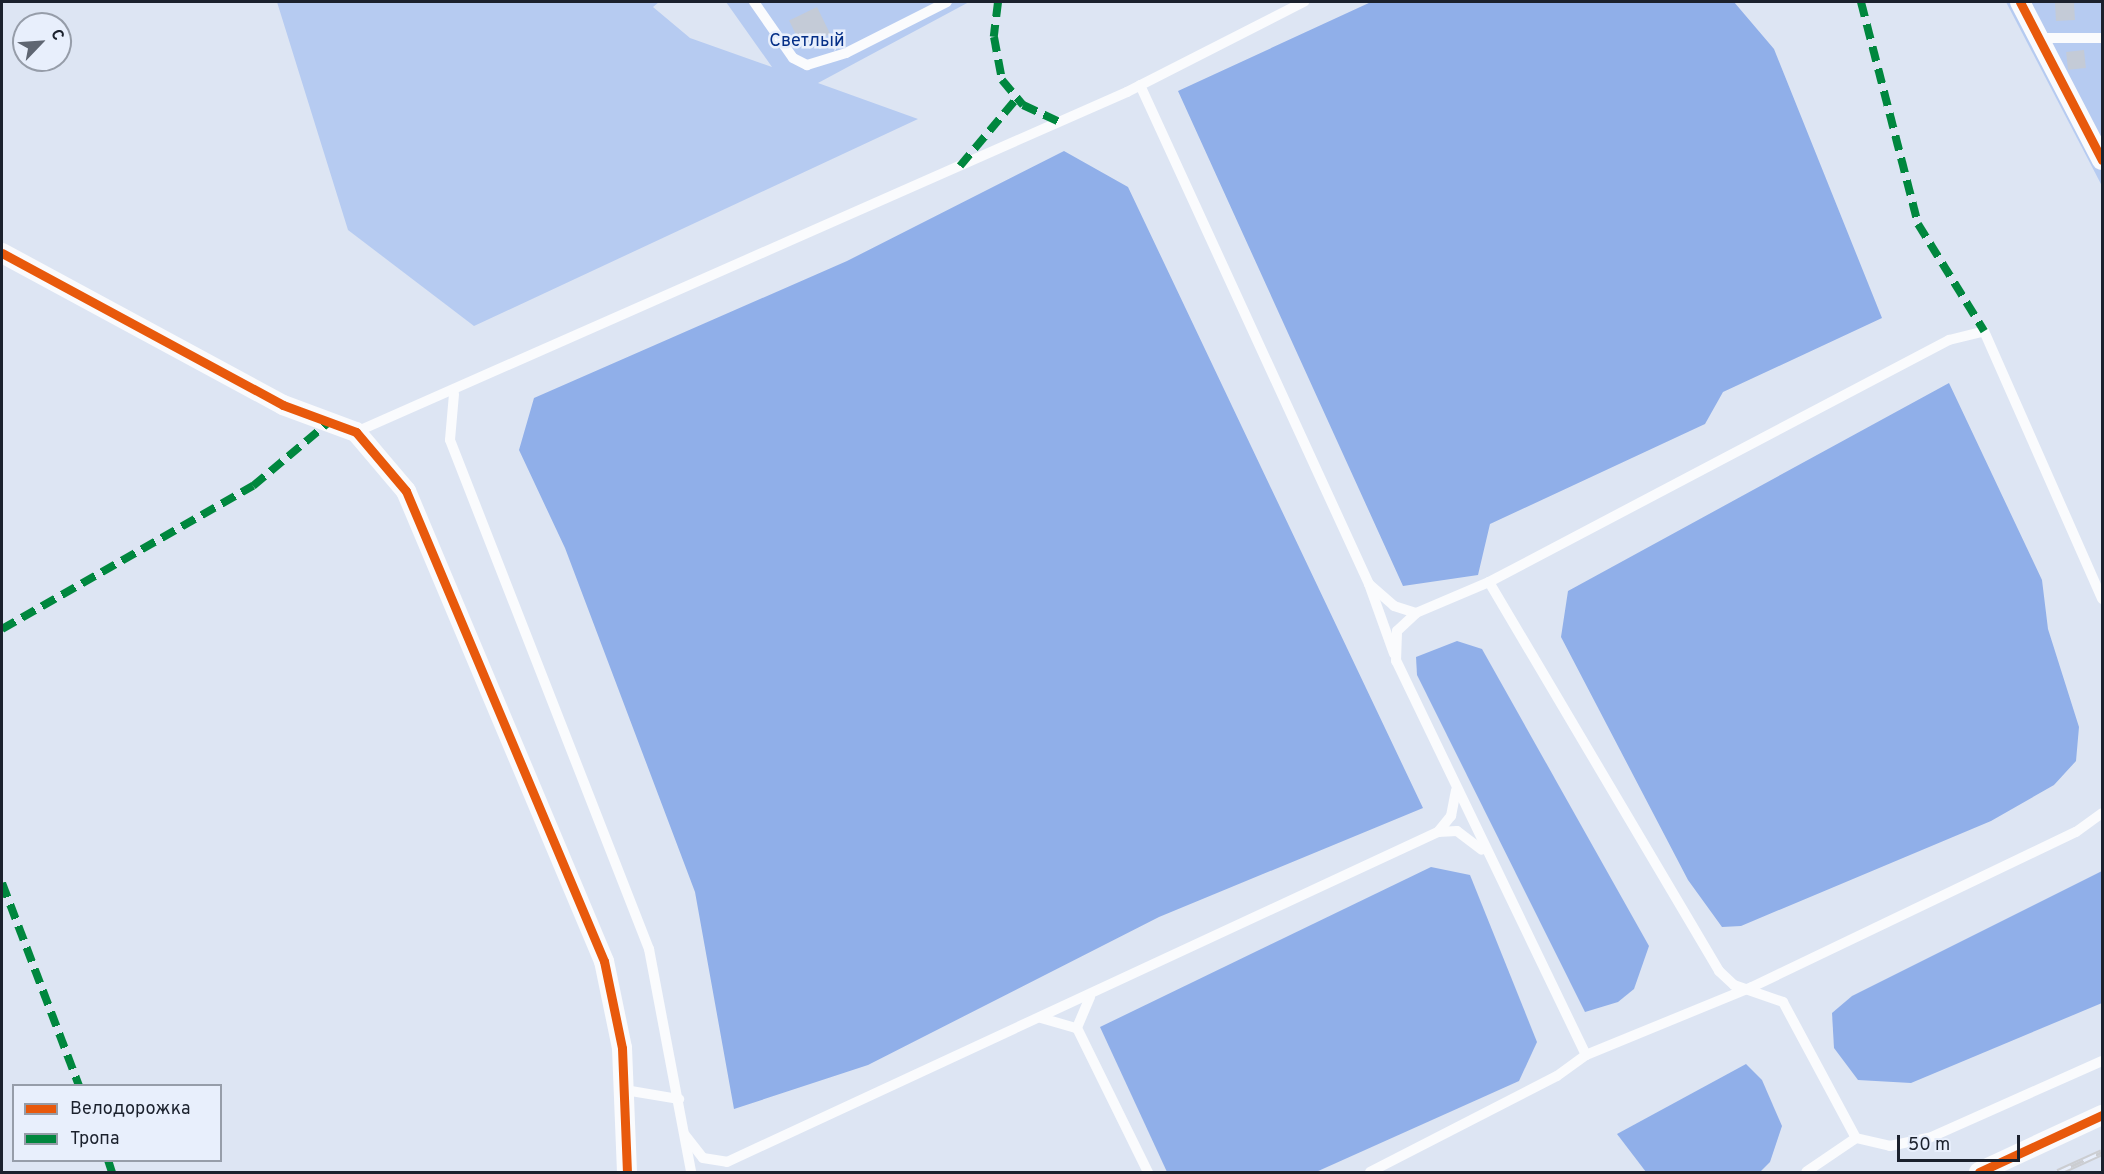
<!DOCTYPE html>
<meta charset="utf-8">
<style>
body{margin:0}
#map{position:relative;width:2104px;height:1174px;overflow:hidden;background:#dde5f3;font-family:Overpass,sans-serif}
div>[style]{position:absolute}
.green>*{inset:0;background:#b6cbf1}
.water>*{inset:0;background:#90afe9}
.building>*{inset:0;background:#c4cbd7;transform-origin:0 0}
.service>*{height:10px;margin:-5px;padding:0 5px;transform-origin:5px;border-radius:5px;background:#fafbfd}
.minor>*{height:20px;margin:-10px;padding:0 10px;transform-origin:10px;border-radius:10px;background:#fafbfd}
.rail>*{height:7px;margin-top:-3.5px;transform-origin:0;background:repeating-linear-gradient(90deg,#e8effc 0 14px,#cbcdd1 0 28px);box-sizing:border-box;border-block:2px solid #cbcdd1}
.quiet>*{height:8px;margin-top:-4px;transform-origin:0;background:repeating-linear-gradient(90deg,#00873e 0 15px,transparent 0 23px)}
.cycleway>*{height:9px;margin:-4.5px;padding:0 4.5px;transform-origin:4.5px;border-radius:4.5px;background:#e8590c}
span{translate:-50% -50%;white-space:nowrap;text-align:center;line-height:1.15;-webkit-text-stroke:5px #e8effc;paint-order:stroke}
.park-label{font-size:18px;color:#052f87}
.frame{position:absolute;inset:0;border:3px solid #1b212d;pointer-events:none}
.legend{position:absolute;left:12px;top:1084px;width:210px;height:78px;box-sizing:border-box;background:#e8effc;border:2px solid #969da9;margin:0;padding:8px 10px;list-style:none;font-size:18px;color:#1b212d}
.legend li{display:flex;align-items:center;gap:12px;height:30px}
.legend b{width:30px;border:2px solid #969da9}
.north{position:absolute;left:12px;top:12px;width:60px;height:60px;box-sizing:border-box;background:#e8effc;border:2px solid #969da9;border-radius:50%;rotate:65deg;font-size:16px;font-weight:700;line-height:24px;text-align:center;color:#1b212d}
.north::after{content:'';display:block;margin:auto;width:21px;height:27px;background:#5f6672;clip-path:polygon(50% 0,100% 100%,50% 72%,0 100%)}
.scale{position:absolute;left:1897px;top:1135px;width:123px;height:27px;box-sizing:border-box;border:3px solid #1b212d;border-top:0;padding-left:8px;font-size:18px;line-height:21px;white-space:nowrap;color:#1b212d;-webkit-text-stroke:4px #e8effc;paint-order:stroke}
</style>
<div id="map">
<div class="green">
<div style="clip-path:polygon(277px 2px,659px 2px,653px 7px,690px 38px,772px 67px,726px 2px,969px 2px,818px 83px,918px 119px,474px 326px,348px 230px)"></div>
<div style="clip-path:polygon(2006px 2px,2102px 2px,2102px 186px)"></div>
</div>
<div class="water">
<div style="clip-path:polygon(1371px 2px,1734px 2px,1774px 49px,1882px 318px,1723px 392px,1705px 424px,1490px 524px,1478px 575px,1403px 586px,1178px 91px)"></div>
<div style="clip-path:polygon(1064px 151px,1128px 187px,1423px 808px,1159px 917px,868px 1065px,734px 1109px,695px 892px,565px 548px,519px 450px,534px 398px,847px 261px)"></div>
<div style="clip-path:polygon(1949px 383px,2042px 580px,2048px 629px,2079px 727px,2076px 761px,2054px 785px,1991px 821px,1741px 926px,1722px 927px,1688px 880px,1561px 637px,1568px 591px)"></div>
<div style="clip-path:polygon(1457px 641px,1482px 649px,1649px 946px,1634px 989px,1618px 1002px,1585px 1012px,1417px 675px,1416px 657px)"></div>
<div style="clip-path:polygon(1431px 867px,1470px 875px,1537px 1042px,1519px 1081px,1316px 1172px,1167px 1172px,1100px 1027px)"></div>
<div style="clip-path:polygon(2102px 871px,2102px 1003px,1911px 1083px,1858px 1080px,1834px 1048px,1832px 1013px,1852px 996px)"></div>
<div style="clip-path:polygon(1746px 1064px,1762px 1080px,1782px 1126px,1770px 1162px,1760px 1172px,1646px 1172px,1617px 1134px)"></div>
</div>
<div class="building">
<div style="left:2074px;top:2px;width:18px;height:19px;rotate:87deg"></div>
<div style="left:817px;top:7px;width:30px;height:31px;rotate:64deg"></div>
<div style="left:2084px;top:50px;width:18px;height:18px;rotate:84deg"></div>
</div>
<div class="service">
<div style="left:754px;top:2px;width:68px;rotate:55.1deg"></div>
<div style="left:793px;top:58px;width:16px;rotate:27deg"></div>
<div style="left:807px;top:65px;width:41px;rotate:-17.1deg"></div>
<div style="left:846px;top:53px;width:113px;rotate:-26.8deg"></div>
<div style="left:2040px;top:38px;width:62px"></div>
<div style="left:1140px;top:85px;width:549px;rotate:65.35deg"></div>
<div style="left:1369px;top:584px;width:33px;rotate:41deg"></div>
<div style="left:1394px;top:606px;width:23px;rotate:18deg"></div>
<div style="left:454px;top:394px;width:46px;rotate:95deg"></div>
<div style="left:450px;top:440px;width:547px;rotate:68.65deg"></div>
<div style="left:649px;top:949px;width:227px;rotate:79.3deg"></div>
<div style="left:356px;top:432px;width:843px;rotate:-23.8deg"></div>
<div style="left:1127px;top:92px;width:199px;rotate:-27deg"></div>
<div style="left:1489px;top:582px;width:452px;rotate:59.4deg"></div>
<div style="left:1719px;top:971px;width:21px;rotate:43deg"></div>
<div style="left:1734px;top:985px;width:52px;rotate:19.1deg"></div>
<div style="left:1783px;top:1002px;width:154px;rotate:61.8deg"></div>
<div style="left:1856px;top:1138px;width:60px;rotate:145.8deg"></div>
<div style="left:1369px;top:584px;width:74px;rotate:70.3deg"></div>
<div style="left:1438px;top:832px;width:21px;rotate:-51deg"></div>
<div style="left:1451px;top:816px;width:26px;rotate:-79deg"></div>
<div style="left:1090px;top:997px;width:34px;rotate:113deg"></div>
<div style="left:1077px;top:1028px;width:161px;rotate:63.8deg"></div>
<div style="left:1041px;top:1018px;width:37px;rotate:16deg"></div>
<div style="left:1586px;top:1055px;width:437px;rotate:-115.7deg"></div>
<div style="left:1396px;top:661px;width:30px;rotate:-88deg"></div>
<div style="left:1397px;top:631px;width:26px;rotate:-43deg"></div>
<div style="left:1416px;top:613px;width:79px;rotate:-23deg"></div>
<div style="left:1489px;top:582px;width:520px;rotate:-27.75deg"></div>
<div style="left:1949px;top:340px;width:36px;rotate:-14deg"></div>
<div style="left:1984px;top:331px;width:293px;rotate:66.2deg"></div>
<div style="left:625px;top:1090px;width:55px;rotate:9.5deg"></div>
<div style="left:685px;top:1135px;width:29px;rotate:52deg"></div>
<div style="left:703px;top:1158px;width:24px;rotate:9deg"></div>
<div style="left:727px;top:1162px;width:784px;rotate:-24.9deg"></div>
<div style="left:1438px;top:832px;width:19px;rotate:-3deg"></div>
<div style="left:1457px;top:831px;width:31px;rotate:37deg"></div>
<div style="left:1856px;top:1138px;width:35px;rotate:13deg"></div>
<div style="left:1890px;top:1146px;width:40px;rotate:-12deg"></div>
<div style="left:1929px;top:1138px;width:189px;rotate:-24deg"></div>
<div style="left:1370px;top:1172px;width:210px;rotate:-27.2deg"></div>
<div style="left:1557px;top:1076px;width:36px;rotate:-36deg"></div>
<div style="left:1586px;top:1055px;width:179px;rotate:-22.3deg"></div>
<div style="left:1752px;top:987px;width:359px;rotate:-25.6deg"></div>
<div style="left:2076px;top:832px;width:32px;rotate:-36deg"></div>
</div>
<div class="minor">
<div style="left:2020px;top:2px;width:178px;rotate:62.6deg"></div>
<div style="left:2px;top:253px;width:319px;rotate:28.4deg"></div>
<div style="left:283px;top:405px;width:78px;rotate:20.3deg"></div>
<div style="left:356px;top:432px;width:77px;rotate:49.7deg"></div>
<div style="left:406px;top:491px;width:510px;rotate:67.16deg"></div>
<div style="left:604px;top:961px;width:89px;rotate:78.3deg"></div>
<div style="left:622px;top:1048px;width:124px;rotate:87.7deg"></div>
<div style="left:1979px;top:1172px;width:136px;rotate:-24.9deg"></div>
</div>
<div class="rail">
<div style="left:2058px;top:1172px;width:48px;rotate:-24.4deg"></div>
</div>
<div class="quiet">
<div style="left:998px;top:2px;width:35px;rotate:97deg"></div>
<div style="left:994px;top:37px;width:44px;rotate:79.5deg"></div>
<div style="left:1002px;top:80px;width:33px;rotate:50deg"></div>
<div style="left:1023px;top:105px;width:40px;rotate:25deg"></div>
<div style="left:1861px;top:2px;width:229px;rotate:75.6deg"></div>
<div style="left:1918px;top:224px;width:126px;rotate:58.3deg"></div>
<div style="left:960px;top:166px;width:89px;rotate:-50deg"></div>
<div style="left:2px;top:629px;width:289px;rotate:-29.7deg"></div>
<div style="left:253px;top:486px;width:99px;rotate:-40.1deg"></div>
<div style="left:2px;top:883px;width:217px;rotate:69.2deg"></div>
<div style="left:108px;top:1160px;width:13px;rotate:72deg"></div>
</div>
<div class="cycleway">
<div style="left:2020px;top:2px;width:178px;rotate:62.6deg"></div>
<div style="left:2px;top:253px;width:319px;rotate:28.4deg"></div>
<div style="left:283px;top:405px;width:78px;rotate:20.3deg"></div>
<div style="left:356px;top:432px;width:77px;rotate:49.7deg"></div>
<div style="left:406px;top:491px;width:510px;rotate:67.16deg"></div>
<div style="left:604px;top:961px;width:89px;rotate:78.3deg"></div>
<div style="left:622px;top:1048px;width:124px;rotate:87.7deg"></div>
<div style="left:1979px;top:1172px;width:136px;rotate:-24.9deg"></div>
</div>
<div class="park-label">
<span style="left:807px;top:42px">Светлый</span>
</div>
<div class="frame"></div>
<ul class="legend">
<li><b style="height:8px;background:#e8590c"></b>Велодорожка</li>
<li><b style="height:8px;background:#00873e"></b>Тропа</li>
</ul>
<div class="north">С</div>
<div class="scale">50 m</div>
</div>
